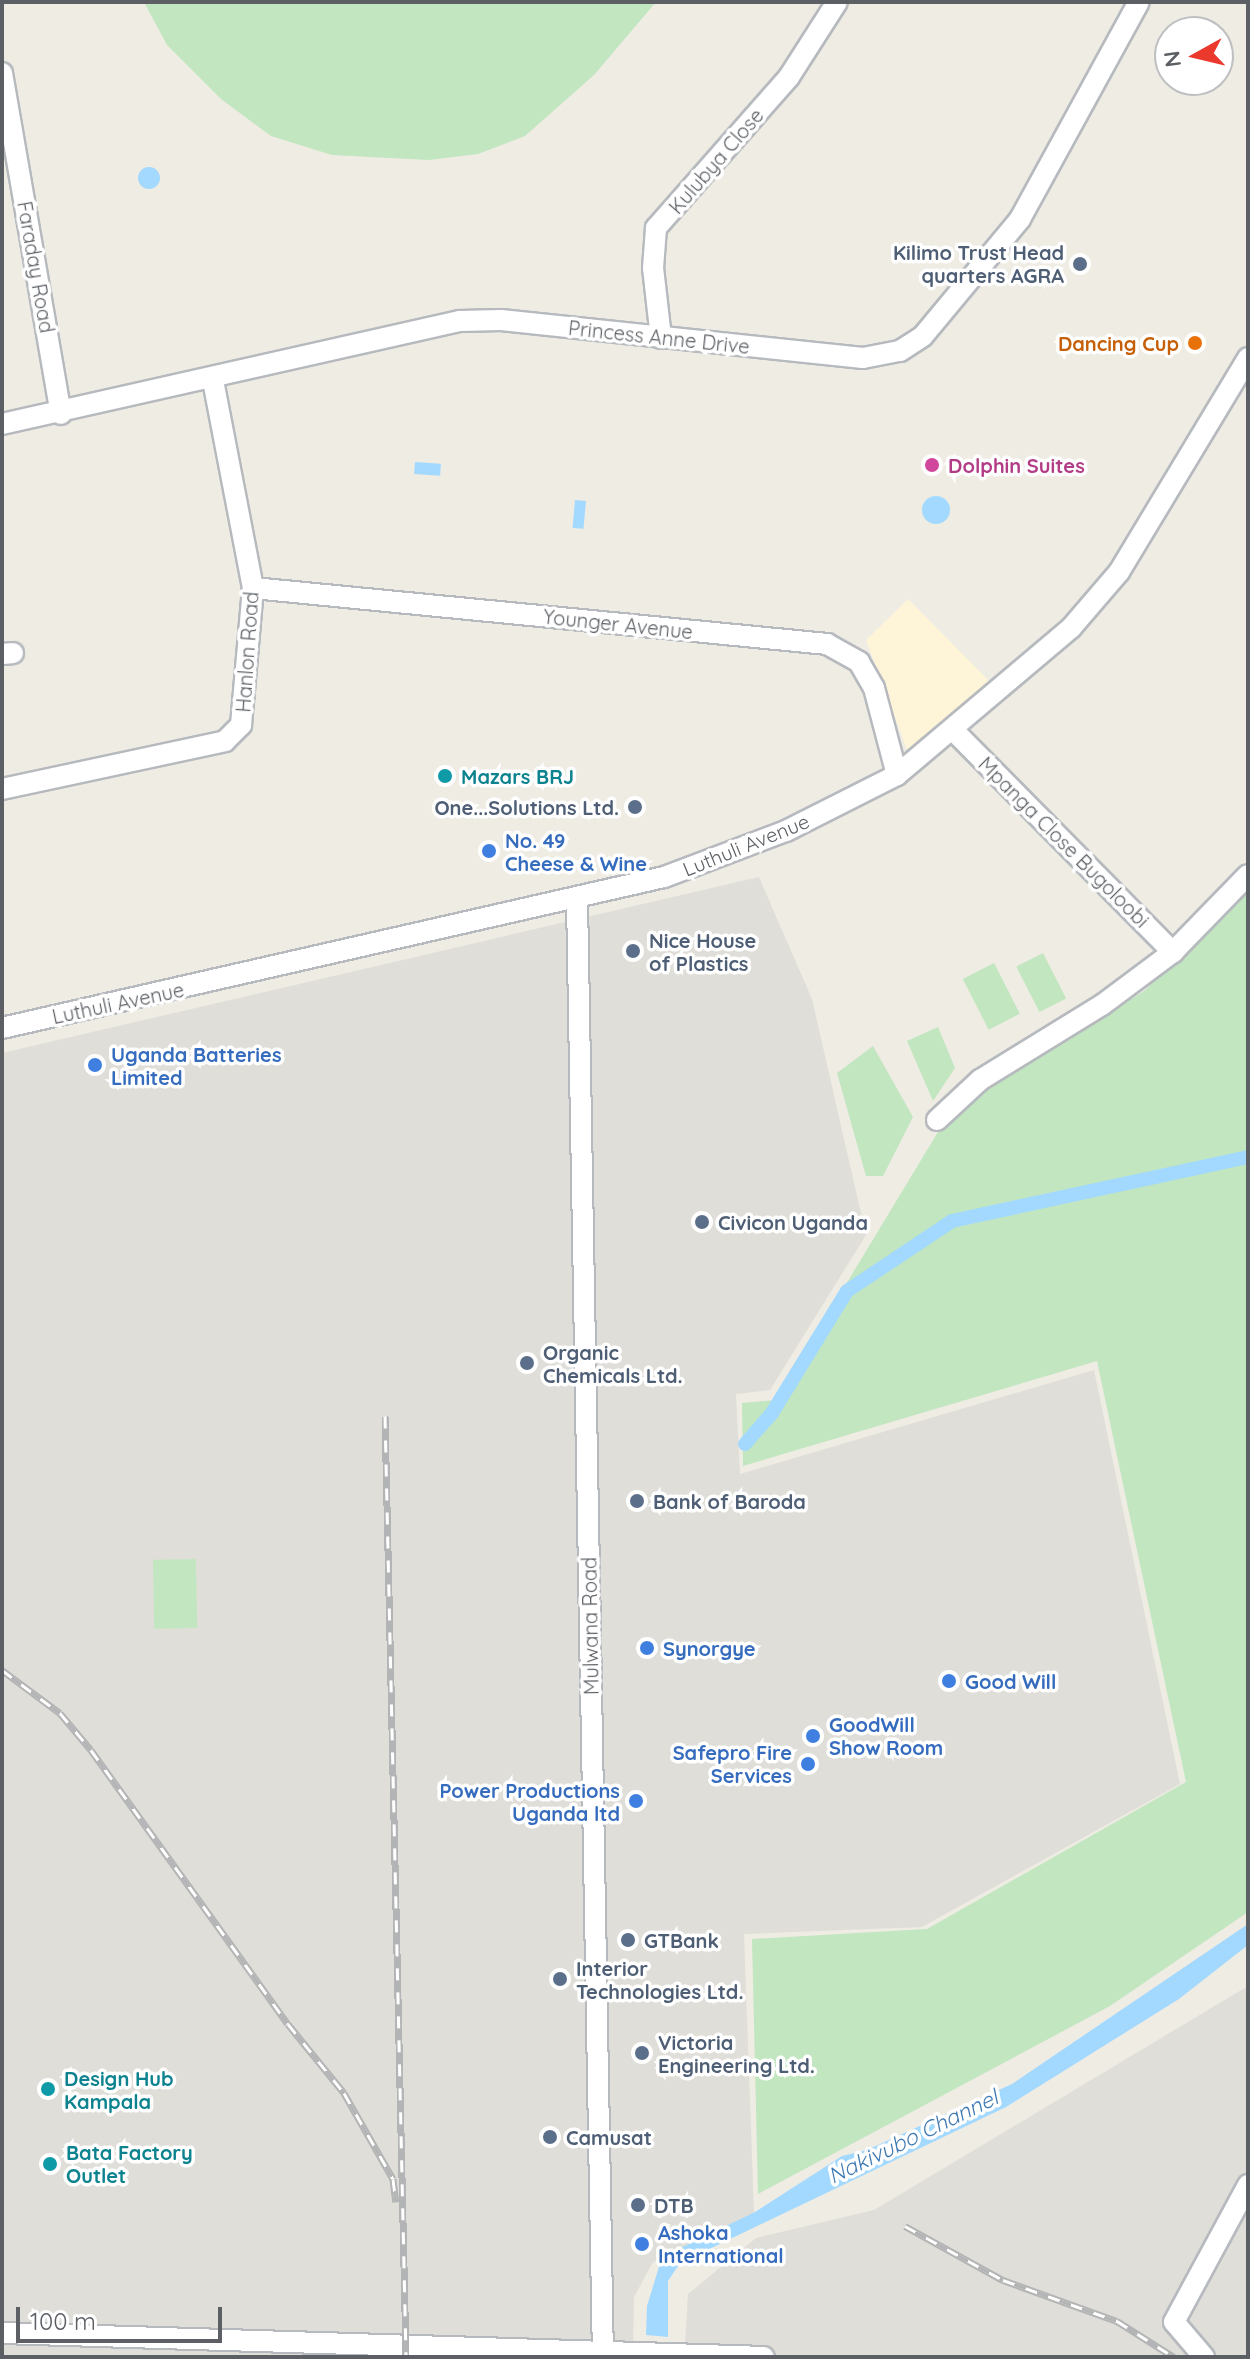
<!DOCTYPE html>
<style>
body{margin:0}
#map{position:relative;width:1250px;height:2359px;overflow:hidden;background:#efece4;font-family:Quicksand,sans-serif}
div>[style]{position:absolute}
.commercial>*{inset:0;background:#fef5d9}
.industrial>*{inset:0;background:#e0ded8}
.green>*{inset:0;background:#c1e6c0;transform-origin:0 0}
.water>*{inset:0;background:#a3d9ff;transform-origin:0 0}
.round{border-radius:50%}
.canal>*{height:14px;margin:-7px;padding:0 7px;transform-origin:7px;border-radius:7px;background:#a3d9ff}
.roads{filter:drop-shadow(2px 0 #b6babe) drop-shadow(-2px 0 #b6babe) drop-shadow(0 2px #b6babe) drop-shadow(0 -2px #b6babe)}
.minor>*{height:20px;margin:-10px;padding:0 10px;transform-origin:10px;border-radius:10px;background:#fff}
.rail>*{height:7px;margin-top:-3.5px;transform-origin:0;background:repeating-linear-gradient(90deg,#fff 0 12px,#b3b4b5 0 24px);box-sizing:border-box;border-block:2px solid #b3b4b5}
.dots>*{width:22px;height:22px;translate:-50% -50%;box-sizing:border-box;border:4px solid #fff;border-radius:50%}
span{translate:-50% -50%;white-space:nowrap;text-align:center;line-height:1.15;-webkit-text-stroke:7px #fff;paint-order:stroke}
.street-label{font-size:20px;color:#5c6065}
.service-label{font-size:20px;color:#4e5e75;font-weight:700}
.right{translate:-100% -50%;text-align:right}
.left{translate:0 -50%;text-align:left}
.food-label{font-size:20px;color:#c56008;font-weight:700}
.hotel-label{font-size:20px;color:#b23c85;font-weight:700}
.culture-label{font-size:20px;color:#0d838f;font-weight:700}
.shop-label{font-size:20px;color:#366cbe;font-weight:700}
.water-label{font-size:22px;color:#3f79b2;font-style:italic}
.frame{position:absolute;inset:0;border:4px solid #5c6065;pointer-events:none}
.north{position:absolute;left:1154px;top:16px;width:80px;height:80px;box-sizing:border-box;background:#fff;border:2px solid #bebfc1;border-radius:50%;rotate:262deg;font-size:22px;font-weight:700;line-height:32px;text-align:center;color:#5c6065}
.north::after{content:'';display:block;margin:auto;width:28px;height:36px;background:#eb392e;clip-path:polygon(50% 0,100% 100%,50% 72%,0 100%)}
.scale{position:absolute;left:16px;top:2307px;width:206px;height:36px;box-sizing:border-box;border:4px solid #5c6065;border-top:0;padding-left:10px;font-size:24px;line-height:28px;white-space:nowrap;color:#5c6065;-webkit-text-stroke:6px #fff;paint-order:stroke}
</style>
<div id="map">
<div class="commercial">
<div style="clip-path:polygon(908px 599px,995px 687px,908px 752px,866px 640px)"></div>
</div>
<div class="industrial">
<div style="clip-path:polygon(759px 877px,812px 999px,866px 1235px,770px 1390px,736px 1394px,740px 1474px,1094px 1370px,1180px 1784px,922px 1927px,744px 1934px,754px 2213px,653px 2262px,634px 2297px,633px 2357px,2px 2357px,2px 1053px)"></div>
<div style="clip-path:polygon(1248px 1986px,1248px 2357px,684px 2357px,688px 2294px,756px 2238px,874px 2210px)"></div>
</div>
<div class="green">
<div style="clip-path:polygon(144px 2px,656px 2px,594px 75px,525px 136px,478px 154px,429px 160px,332px 155px,271px 136px,221px 99px,167px 45px)"></div>
<div style="clip-path:polygon(1248px 890px,1248px 1912px,1110px 2006px,758px 2194px,752px 1939px,927px 1929px,1186px 1782px,1097px 1361px,743px 1466px,742px 1403px,776px 1400px,941px 1127px,971px 1100px,1144px 991px)"></div>
<div style="left:1043px;top:953px;width:51px;height:30px;rotate:63deg"></div>
<div style="left:994px;top:963px;width:57px;height:35px;rotate:63deg"></div>
<div style="clip-path:polygon(938px 1027px,955px 1068px,933px 1101px,907px 1041px)"></div>
<div style="clip-path:polygon(873px 1046px,913px 1117px,883px 1176px,866px 1176px,837px 1073px)"></div>
<div style="left:196px;top:1559px;width:69px;height:43px;rotate:89deg"></div>
</div>
<div class="water">
<div class="round" style="left:138px;top:167px;width:22px;height:22px"></div>
<div style="left:415px;top:462px;width:26px;height:12px;rotate:4deg"></div>
<div class="round" style="left:922px;top:496px;width:28px;height:28px"></div>
<div style="left:575px;top:500px;width:11px;height:28px;rotate:5deg"></div>
<div style="clip-path:polygon(1248px 1924px,1248px 1945px,1179px 1999px,1006px 2107px,680px 2263px,668px 2281px,668px 2337px,646px 2335px,647px 2306px,662px 2257px,755px 2212px,842px 2156px,867px 2150px,1012px 2084px)"></div>
</div>
<div class="canal">
<div style="left:745px;top:1444px;width:41px;rotate:-48.9deg"></div>
<div style="left:772px;top:1413px;width:143px;rotate:-58.4deg"></div>
<div style="left:847px;top:1291px;width:126px;rotate:-33.7deg"></div>
<div style="left:952px;top:1221px;width:303px;rotate:-12.2deg"></div>
</div>
<div class="roads">
<div class="minor">
<div style="left:2px;top:73px;width:346px;rotate:80.2deg"></div>
<div style="left:661px;top:338px;width:70px;rotate:-96.5deg"></div>
<div style="left:653px;top:268px;width:40px;rotate:-85.7deg"></div>
<div style="left:656px;top:228px;width:201px;rotate:-48.6deg"></div>
<div style="left:789px;top:77px;width:89px;rotate:-57.4deg"></div>
<div style="left:2px;top:424px;width:469px;rotate:-12.7deg"></div>
<div style="left:460px;top:321px;width:41px;rotate:-1.4deg"></div>
<div style="left:501px;top:320px;width:364px;rotate:6deg"></div>
<div style="left:863px;top:358px;width:38px;rotate:-11deg"></div>
<div style="left:900px;top:351px;width:27px;rotate:-33deg"></div>
<div style="left:923px;top:336px;width:152px;rotate:-50.3deg"></div>
<div style="left:1020px;top:219px;width:247px;rotate:-61.3deg"></div>
<div style="left:253px;top:588px;width:577px;rotate:5.57deg"></div>
<div style="left:827px;top:644px;width:37px;rotate:29deg"></div>
<div style="left:859px;top:662px;width:30px;rotate:60deg"></div>
<div style="left:874px;top:688px;width:90px;rotate:75.2deg"></div>
<div style="left:2px;top:654px;width:11px;rotate:-5deg"></div>
<div style="left:955px;top:732px;width:310px;rotate:45.3deg"></div>
<div style="left:2px;top:789px;width:228px;rotate:-12.1deg"></div>
<div style="left:225px;top:741px;width:23px;rotate:-45deg"></div>
<div style="left:241px;top:725px;width:138px;rotate:-85deg"></div>
<div style="left:253px;top:588px;width:212px;rotate:-100.9deg"></div>
<div style="left:577px;top:899px;width:1454px;rotate:88.98deg"></div>
<div style="left:2px;top:1028px;width:679px;rotate:-12.85deg"></div>
<div style="left:664px;top:877px;width:130px;rotate:-20.7deg"></div>
<div style="left:786px;top:831px;width:124px;rotate:-26.8deg"></div>
<div style="left:897px;top:775px;width:228px;rotate:-40.2deg"></div>
<div style="left:1071px;top:628px;width:74px;rotate:-49.4deg"></div>
<div style="left:1119px;top:572px;width:250px;rotate:-58.9deg"></div>
<div style="left:937px;top:1120px;width:59px;rotate:-42.9deg"></div>
<div style="left:980px;top:1080px;width:143px;rotate:-31.6deg"></div>
<div style="left:1102px;top:1005px;width:89px;rotate:-36.7deg"></div>
<div style="left:1173px;top:952px;width:107px;rotate:-45.8deg"></div>
<div style="left:2px;top:2333px;width:762px;rotate:1.8deg"></div>
<div style="left:1204px;top:2357px;width:46px;rotate:-130.6deg"></div>
<div style="left:1174px;top:2322px;width:156px;rotate:-61.6deg"></div>
</div>
</div>
<div class="rail">
<div style="left:385px;top:1416px;width:941px;rotate:88.72deg"></div>
<div style="left:2px;top:1670px;width:72px;rotate:36.6deg"></div>
<div style="left:60px;top:1713px;width:48px;rotate:50deg"></div>
<div style="left:91px;top:1750px;width:337px;rotate:54.3deg"></div>
<div style="left:288px;top:2024px;width:89px;rotate:50.9deg"></div>
<div style="left:344px;top:2093px;width:99px;rotate:60.3deg"></div>
<div style="left:393px;top:2179px;width:23px;rotate:83deg"></div>
<div style="left:905px;top:2226px;width:112px;rotate:28.9deg"></div>
<div style="left:1003px;top:2280px;width:121px;rotate:19.8deg"></div>
<div style="left:1117px;top:2321px;width:67px;rotate:32.3deg"></div>
</div>
<div class="dots">
<div style="left:1080px;top:264px;background:#5c6f8a"></div>
<div style="left:1195px;top:343px;background:#e8710a"></div>
<div style="left:932px;top:465px;background:#d1479c"></div>
<div style="left:445px;top:776px;background:#0f9aa8"></div>
<div style="left:635px;top:807px;background:#5c6f8a"></div>
<div style="left:489px;top:851px;background:#3f7fe0"></div>
<div style="left:633px;top:951px;background:#5c6f8a"></div>
<div style="left:95px;top:1065px;background:#3f7fe0"></div>
<div style="left:702px;top:1222px;background:#5c6f8a"></div>
<div style="left:527px;top:1363px;background:#5c6f8a"></div>
<div style="left:637px;top:1501px;background:#5c6f8a"></div>
<div style="left:647px;top:1648px;background:#3f7fe0"></div>
<div style="left:949px;top:1681px;background:#3f7fe0"></div>
<div style="left:813px;top:1736px;background:#3f7fe0"></div>
<div style="left:808px;top:1764px;background:#3f7fe0"></div>
<div style="left:636px;top:1801px;background:#3f7fe0"></div>
<div style="left:628px;top:1940px;background:#5c6f8a"></div>
<div style="left:560px;top:1979px;background:#5c6f8a"></div>
<div style="left:642px;top:2053px;background:#5c6f8a"></div>
<div style="left:48px;top:2089px;background:#0f9aa8"></div>
<div style="left:550px;top:2137px;background:#5c6f8a"></div>
<div style="left:50px;top:2164px;background:#0f9aa8"></div>
<div style="left:638px;top:2205px;background:#5c6f8a"></div>
<div style="left:642px;top:2244px;background:#3f7fe0"></div>
</div>
<div class="street-label">
<span style="left:716px;top:161px;rotate:-49deg">Kulubya Close</span>
<span style="left:36px;top:267px;rotate:80deg">Faraday Road</span>
<span style="left:659px;top:337px;rotate:6deg">Princess Anne Drive</span>
<span style="left:618px;top:624px;rotate:6deg">Younger Avenue</span>
<span style="left:247px;top:652px;rotate:-86deg">Hanlon Road</span>
<span style="left:1064px;top:842px;rotate:45deg">Mpanga Close Bugoloobi</span>
<span style="left:746px;top:845px;rotate:-22deg">Luthuli Avenue</span>
<span style="left:118px;top:1003px;rotate:-12deg">Luthuli Avenue</span>
<span style="left:590px;top:1626px;rotate:-91deg">Mulwana Road</span>
</div>
<div class="service-label">
<span class="right" style="left:1064px;top:264px">Kilimo Trust Head<br>quarters AGRA</span>
<span class="right" style="left:619px;top:807px">One...Solutions Ltd.</span>
<span class="left" style="left:649px;top:952px">Nice House<br>of Plastics</span>
<span class="left" style="left:718px;top:1222px">Civicon Uganda</span>
<span class="left" style="left:543px;top:1364px">Organic<br>Chemicals Ltd.</span>
<span class="left" style="left:653px;top:1501px">Bank of Baroda</span>
<span class="left" style="left:644px;top:1940px">GTBank</span>
<span class="left" style="left:576px;top:1980px">Interior<br>Technologies Ltd.</span>
<span class="left" style="left:658px;top:2054px">Victoria<br>Engineering Ltd.</span>
<span class="left" style="left:566px;top:2137px">Camusat</span>
<span class="left" style="left:654px;top:2205px">DTB</span>
</div>
<div class="food-label">
<span class="right" style="left:1179px;top:343px">Dancing Cup</span>
</div>
<div class="hotel-label">
<span class="left" style="left:948px;top:465px">Dolphin Suites</span>
</div>
<div class="culture-label">
<span class="left" style="left:461px;top:776px">Mazars BRJ</span>
<span class="left" style="left:64px;top:2090px">Design Hub<br>Kampala</span>
<span class="left" style="left:66px;top:2164px">Bata Factory<br>Outlet</span>
</div>
<div class="shop-label">
<span class="left" style="left:505px;top:852px">No. 49<br>Cheese &amp; Wine</span>
<span class="left" style="left:111px;top:1066px">Uganda Batteries<br>Limited</span>
<span class="left" style="left:663px;top:1648px">Synorgye</span>
<span class="left" style="left:965px;top:1681px">Good Will</span>
<span class="left" style="left:829px;top:1736px">GoodWill<br>Show Room</span>
<span class="right" style="left:792px;top:1764px">Safepro Fire<br>Services</span>
<span class="right" style="left:620px;top:1802px">Power Productions<br>Uganda ltd</span>
<span class="left" style="left:658px;top:2244px">Ashoka<br>International</span>
</div>
<div class="water-label">
<span style="left:913px;top:2137px;rotate:-26deg">Nakivubo Channel</span>
</div>
<div class="frame"></div>
<div class="north">N</div>
<div class="scale">100 m</div>
</div>
